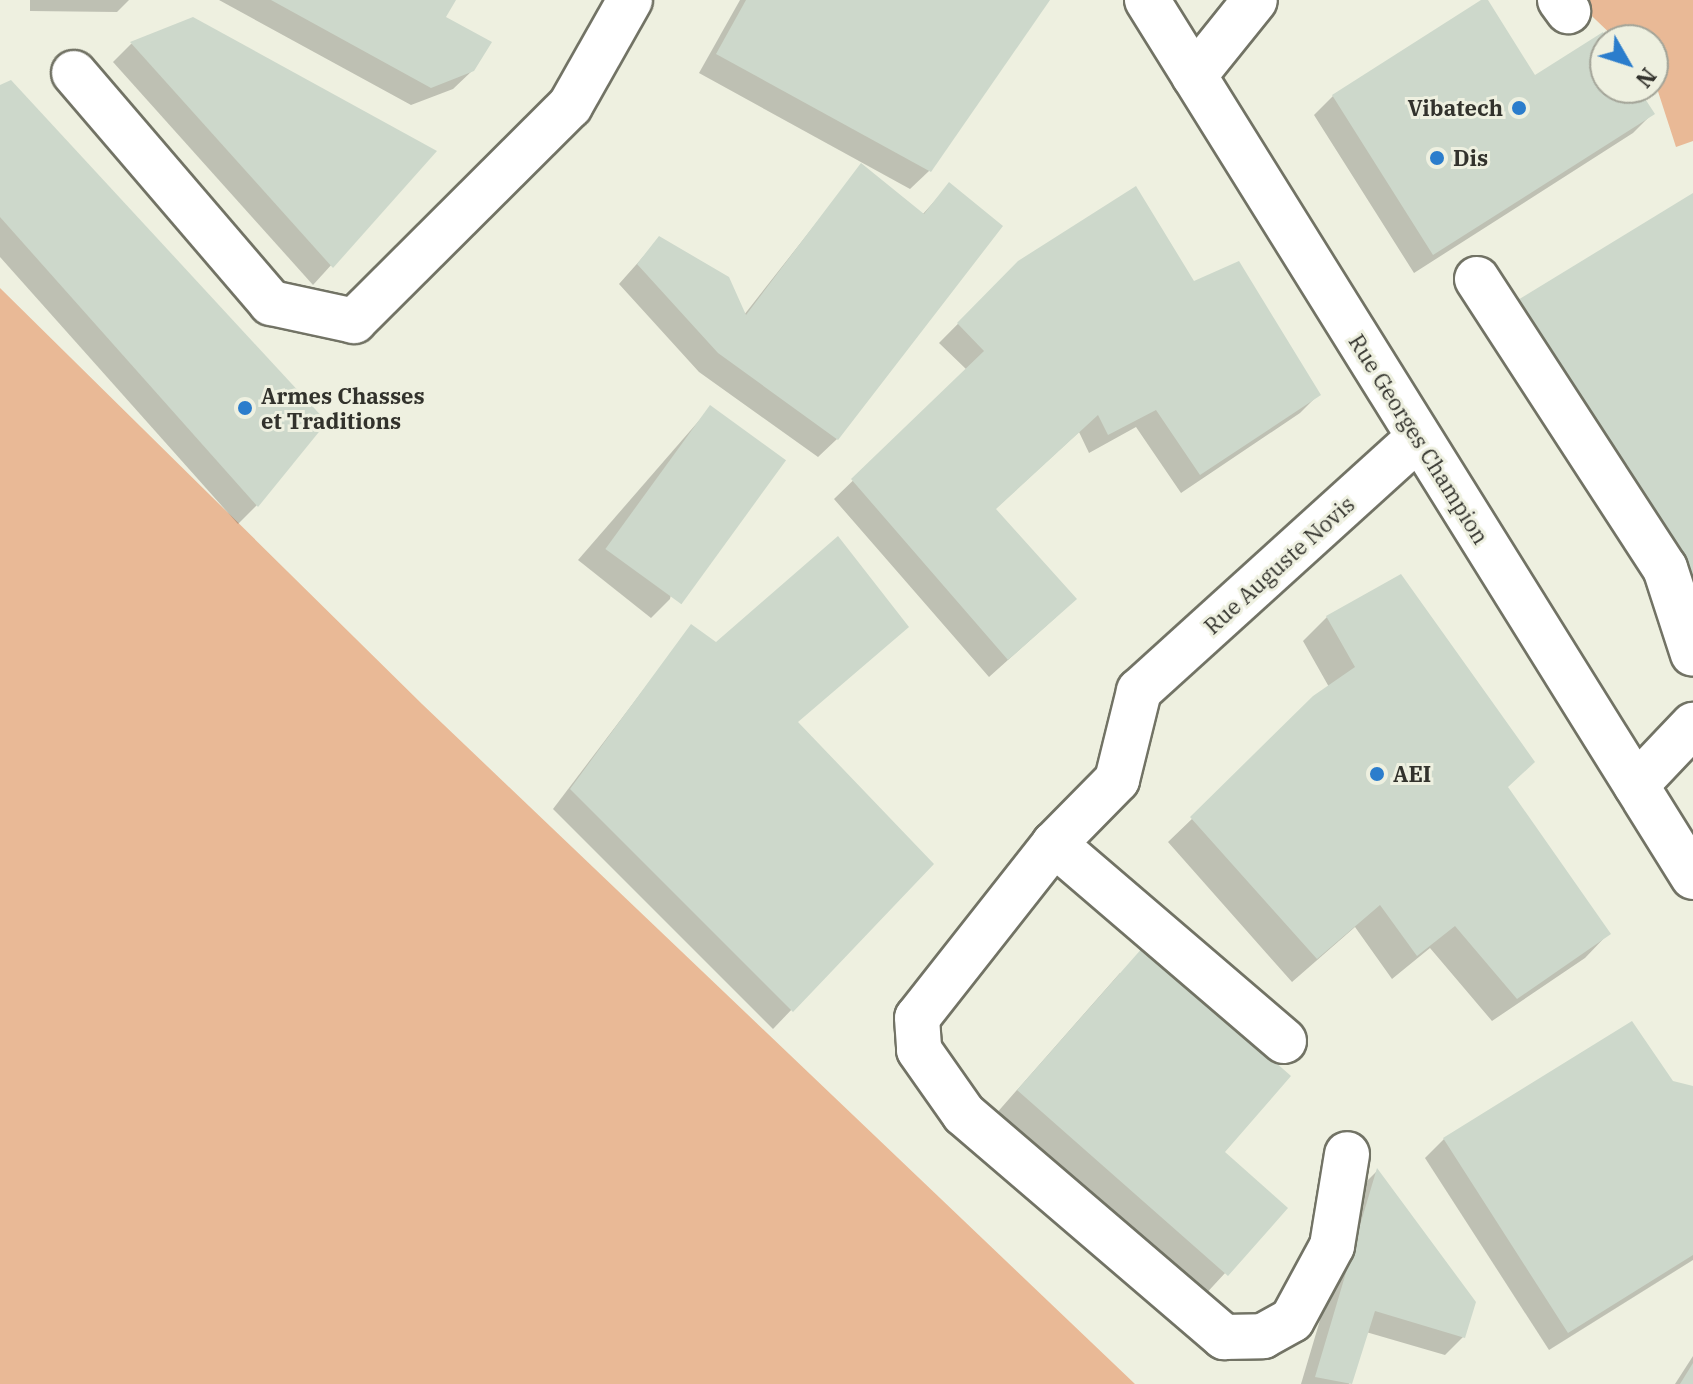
<!DOCTYPE html>
<style>
body{margin:0}
#map{position:relative;width:1693px;height:1384px;overflow:hidden;background:#eef0e0;font-family:"IBM Plex Serif",serif}
div>[style]{position:absolute}
.green>*{inset:0;background:#e9b996}
.shadow>*{inset:0;background:#0003}
.building>*{inset:0;background:#cdd8cb;transform-origin:0 0}
.roads{filter:drop-shadow(2px 0 #727365) drop-shadow(-2px 0 #727365) drop-shadow(0 2px #727365) drop-shadow(0 -2px #727365)}
.minor>*{height:44px;margin:-22px;padding:0 22px;transform-origin:22px;border-radius:22px;background:#fff}
.dots>*{width:22px;height:22px;translate:-50% -50%;box-sizing:border-box;border:4px solid #eef0e0;border-radius:50%}
span{translate:-50% -50%;white-space:nowrap;text-align:center;line-height:1.15;-webkit-text-stroke:6px #eef0e0;paint-order:stroke}
.poi-label{font-size:22px;color:#32322c;font-weight:700}
.right{translate:-100% -50%;text-align:right}
.left{translate:0 -50%;text-align:left}
.street-label{font-size:22px;color:#32322c}
.north{position:absolute;left:1589px;top:24px;width:80px;height:80px;box-sizing:border-box;background:#eef0e0;border:2px solid #a3a498;border-radius:50%;rotate:129deg;font-size:22px;font-weight:700;line-height:32px;text-align:center;color:#32322c}
.north::after{content:'';display:block;margin:auto;width:28px;height:36px;background:#2b7dcc;clip-path:polygon(50% 0,100% 100%,50% 72%,0 100%)}
</style>
<div id="map">
<div class="green">
<div style="clip-path:polygon(1575px 0,1693px 0,1693px 141px,1676px 147px,1653px 76px,1653px 40px,1617px 40px)"></div>
<div style="clip-path:polygon(0 288px,422px 704px,1135px 1384px,0 1384px)"></div>
</div>
<div class="shadow">
<div style="clip-path:polygon(30px 0,129px 0,117px 12px,30px 11px)"></div>
<div style="clip-path:polygon(219px 0,454px 0,443px 18px,473px 70px,453px 89px,411px 105px)"></div>
<div style="clip-path:polygon(740px 0,1047px 0,929px 171px,910px 189px,699px 73px)"></div>
<div style="clip-path:polygon(1484px 0,1535px 78px,1636px 88px,1652px 114px,1633px 133px,1414px 273px,1314px 115px,1333px 96px)"></div>
<div style="clip-path:polygon(193px 19px,434px 152px,313px 285px,113px 62px,131px 44px)"></div>
<div style="clip-path:polygon(0 87px,257px 505px,238px 524px,0 257px)"></div>
<div style="clip-path:polygon(861px 166px,922px 215px,949px 185px,837px 439px,818px 457px,699px 372px,619px 284px,659px 239px,744px 315px)"></div>
<div style="clip-path:polygon(1019px 262px,1193px 283px,1319px 394px,1300px 413px,1181px 493px,1136px 427px,1089px 453px,1079px 432px,994px 510px,1056px 617px,989px 677px,834px 499px,967px 370px,939px 343px)"></div>
<div style="clip-path:polygon(710px 408px,670px 599px,651px 618px,578px 560px)"></div>
<div style="clip-path:polygon(1327px 617px,1506px 788px,1608px 934px,1585px 958px,1492px 1021px,1430px 948px,1392px 979px,1355px 927px,1292px 982px,1168px 842px,1329px 687px,1303px 641px)"></div>
<div style="clip-path:polygon(691px 627px,796px 723px,931px 864px,773px 1029px,553px 809px)"></div>
<div style="clip-path:polygon(1120px 973px,1222px 1152px,1285px 1208px,1202px 1298px,995px 1115px)"></div>
<div style="clip-path:polygon(1672px 1082px,1693px 1088px,1693px 1260px,1549px 1350px,1425px 1158px,1444px 1139px)"></div>
<div style="clip-path:polygon(1377px 1171px,1464px 1336px,1445px 1355px,1366px 1332px,1349px 1384px,1301px 1384px,1359px 1189px)"></div>
<div style="clip-path:polygon(1693px 1356px,1693px 1384px,1675px 1384px)"></div>
</div>
<div class="building">
<div style="clip-path:polygon(271px 0,456px 0,446px 17px,492px 42px,474px 71px,431px 88px)"></div>
<div style="clip-path:polygon(746px 0,1050px 0,931px 172px,716px 54px)"></div>
<div style="clip-path:polygon(1481px 0,1488px 0,1535px 75px,1603px 32px,1608px 40px,1605px 88px,1638px 88px,1655px 114px,1433px 255px,1332px 95px)"></div>
<div style="clip-path:polygon(193px 17px,437px 151px,333px 268px,130px 42px)"></div>
<div style="clip-path:polygon(11px 80px,327px 422px,258px 507px,0 217px,0 85px)"></div>
<div style="clip-path:polygon(861px 163px,924px 214px,949px 182px,1003px 226px,838px 440px,718px 353px,637px 264px,659px 236px,729px 277px,746px 315px)"></div>
<div style="clip-path:polygon(1136px 186px,1194px 281px,1239px 261px,1321px 395px,1200px 475px,1156px 410px,1108px 435px,1098px 415px,996px 509px,1077px 599px,1008px 660px,851px 479px,984px 351px,957px 323px,1018px 261px)"></div>
<div style="clip-path:polygon(1693px 193px,1693px 588px,1513px 303px)"></div>
<div style="left:710px;top:405px;width:94px;height:178px;rotate:36deg"></div>
<div style="clip-path:polygon(838px 536px,909px 627px,798px 722px,934px 864px,793px 1012px,570px 789px,691px 624px,716px 642px)"></div>
<div style="clip-path:polygon(1401px 574px,1535px 762px,1508px 787px,1611px 934px,1517px 999px,1455px 926px,1417px 956px,1380px 905px,1317px 959px,1190px 817px,1313px 696px,1355px 667px,1326px 616px)"></div>
<div style="clip-path:polygon(1144px 946px,1291px 1076px,1225px 1152px,1288px 1208px,1228px 1276px,1017px 1090px)"></div>
<div style="clip-path:polygon(1632px 1021px,1673px 1081px,1693px 1086px,1693px 1255px,1568px 1333px,1443px 1138px)"></div>
<div style="clip-path:polygon(1377px 1168px,1476px 1302px,1465px 1338px,1375px 1311px,1352px 1384px,1315px 1377px)"></div>
<div style="clip-path:polygon(1693px 1363px,1693px 1384px,1680px 1384px)"></div>
</div>
<div class="roads">
<div class="minor">
<div style="left:1147px;top:0;width:1033px;rotate:58.09deg"></div>
<div style="left:1560px;top:0;width:14px;rotate:54deg"></div>
<div style="left:74px;top:73px;width:303px;rotate:49.4deg"></div>
<div style="left:271px;top:303px;width:85px;rotate:12.2deg"></div>
<div style="left:354px;top:321px;width:305px;rotate:-44.9deg"></div>
<div style="left:570px;top:106px;width:122px;rotate:-60.5deg"></div>
<div style="left:1194px;top:76px;width:97px;rotate:-51.2deg"></div>
<div style="left:1477px;top:279px;width:345px;rotate:57deg"></div>
<div style="left:1665px;top:568px;width:90px;rotate:72deg"></div>
<div style="left:1636px;top:785px;width:83px;rotate:-46.5deg"></div>
<div style="left:1054px;top:844px;width:221px;rotate:128.2deg"></div>
<div style="left:917px;top:1018px;width:32px;rotate:86deg"></div>
<div style="left:919px;top:1050px;width:78px;rotate:54.9deg"></div>
<div style="left:964px;top:1114px;width:343px;rotate:40.6deg"></div>
<div style="left:1224px;top:1337px;width:39px;rotate:-1deg"></div>
<div style="left:1263px;top:1336px;width:33px;rotate:-29deg"></div>
<div style="left:1292px;top:1320px;width:84px;rotate:-61.6deg"></div>
<div style="left:1332px;top:1246px;width:93px;rotate:-80.7deg"></div>
<div style="left:1284px;top:1041px;width:303px;rotate:-139.4deg"></div>
<div style="left:1054px;top:844px;width:90px;rotate:-45.5deg"></div>
<div style="left:1117px;top:780px;width:92px;rotate:-76.1deg"></div>
<div style="left:1139px;top:691px;width:377px;rotate:-42.2deg"></div>
</div>
</div>
<div class="dots">
<div style="left:1519px;top:108px;background:#2b7dcc"></div>
<div style="left:1437px;top:158px;background:#2b7dcc"></div>
<div style="left:245px;top:408px;background:#2b7dcc"></div>
<div style="left:1377px;top:774px;background:#2b7dcc"></div>
</div>
<div class="poi-label">
<span class="right" style="left:1503px;top:108px">Vibatech</span>
<span class="left" style="left:1453px;top:158px">Dis</span>
<span class="left" style="left:261px;top:408px">Armes Chasses<br>et Traditions</span>
<span class="left" style="left:1393px;top:774px">AEI</span>
</div>
<div class="street-label">
<span style="left:1419px;top:439px;rotate:58deg">Rue Georges Champion</span>
<span style="left:1279px;top:565px;rotate:-42deg">Rue Auguste Novis</span>
</div>
<div class="north">N</div>
</div>
